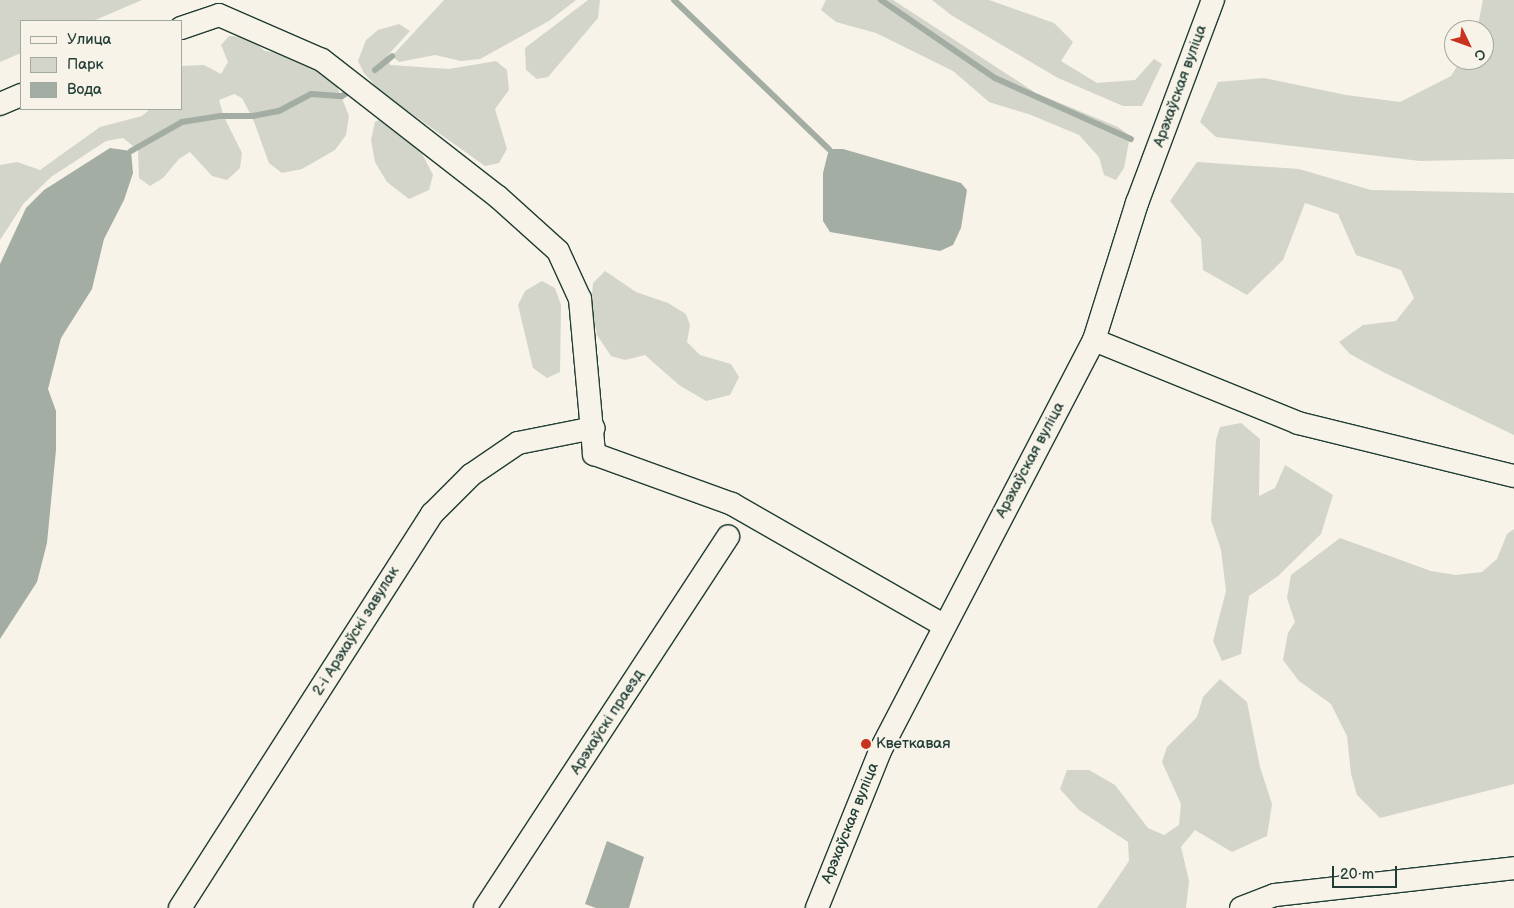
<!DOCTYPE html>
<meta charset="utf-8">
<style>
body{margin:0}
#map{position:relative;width:1514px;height:908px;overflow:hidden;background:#f7f3e8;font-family:"Balsamiq Sans",sans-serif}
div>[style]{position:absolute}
.green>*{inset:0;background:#d3d5ca}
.water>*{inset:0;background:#a4ada3}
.stream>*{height:6px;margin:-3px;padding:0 3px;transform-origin:3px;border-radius:3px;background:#a4ada3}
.roads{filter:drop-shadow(1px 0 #1f3d34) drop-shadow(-1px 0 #1f3d34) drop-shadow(0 1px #1f3d34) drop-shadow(0 -1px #1f3d34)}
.minor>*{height:22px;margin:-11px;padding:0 11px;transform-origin:11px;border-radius:11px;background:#f7f3e8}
.dots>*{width:14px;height:14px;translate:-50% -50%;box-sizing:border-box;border:2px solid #f7f3e8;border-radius:50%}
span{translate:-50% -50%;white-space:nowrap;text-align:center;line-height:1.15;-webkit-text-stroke:4.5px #f7f3e8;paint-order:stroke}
.street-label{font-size:15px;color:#1f3d34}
.poi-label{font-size:15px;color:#1f3d34}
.left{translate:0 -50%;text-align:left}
.legend{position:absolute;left:20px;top:20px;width:162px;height:90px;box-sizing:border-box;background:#f7f3e8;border:1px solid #a1aaa0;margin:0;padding:6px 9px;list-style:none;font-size:15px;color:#1f3d34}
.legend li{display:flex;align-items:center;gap:10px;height:25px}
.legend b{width:25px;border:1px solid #a1aaa0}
.north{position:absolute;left:1444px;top:20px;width:50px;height:50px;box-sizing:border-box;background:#f7f3e8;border:1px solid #a1aaa0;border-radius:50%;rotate:132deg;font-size:14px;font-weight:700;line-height:20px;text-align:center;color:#1f3d34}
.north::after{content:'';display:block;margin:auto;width:18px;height:22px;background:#c8321e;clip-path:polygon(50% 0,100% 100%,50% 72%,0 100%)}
.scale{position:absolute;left:1332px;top:866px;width:65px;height:22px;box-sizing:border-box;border:2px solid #1f3d34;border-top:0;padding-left:6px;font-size:15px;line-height:18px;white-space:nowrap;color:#1f3d34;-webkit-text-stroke:4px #f7f3e8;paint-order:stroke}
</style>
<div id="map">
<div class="green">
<div style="clip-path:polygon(0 0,142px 0,93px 21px,21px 21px,21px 53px,0 62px)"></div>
<div style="clip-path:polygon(444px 0,576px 0,549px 21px,480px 59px,461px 61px,435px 55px,399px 62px,392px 56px)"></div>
<div style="clip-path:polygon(588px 0,600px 0,598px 18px,548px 77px,537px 79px,526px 70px,525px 48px)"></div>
<div style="clip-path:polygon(826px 0,893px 0,1036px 93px,1118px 127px,1130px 136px,1124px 168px,1116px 180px,1104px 175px,1099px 157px,1079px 135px,1031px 115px,989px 102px,953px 71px,876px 33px,836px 22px,821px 10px)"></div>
<div style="clip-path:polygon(932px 0,989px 0,1054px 23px,1073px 42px,1061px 61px,1097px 83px,1135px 80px,1154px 59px,1162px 64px,1142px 106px,1123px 106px,1058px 78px,951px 15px)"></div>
<div style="clip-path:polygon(1483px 0,1514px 0,1514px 159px,1420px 161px,1216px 137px,1200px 122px,1218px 82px,1264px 78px,1346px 95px,1400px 102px,1451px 76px,1461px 60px,1484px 60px,1484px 30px,1477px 30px)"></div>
<div style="clip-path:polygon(399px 24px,410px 31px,387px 56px,390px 65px,449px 69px,496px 61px,507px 70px,509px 90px,495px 109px,507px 149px,499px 163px,485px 166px,381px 92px,364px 73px,358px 61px,366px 40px,378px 30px)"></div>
<div style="clip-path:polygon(229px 36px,248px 37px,265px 51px,305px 57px,332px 74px,349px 116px,346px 135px,335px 150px,302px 169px,282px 173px,269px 163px,253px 119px,242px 98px,234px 94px,219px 100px,224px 117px,242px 153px,240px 168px,227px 180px,212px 176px,190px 152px,179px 159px,163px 178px,150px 186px,139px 178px,138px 150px,123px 138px,106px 141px,51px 177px,24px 203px,0 240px,0 165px,17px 162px,40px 170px,100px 127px,142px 116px,150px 109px,181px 109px,181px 66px,204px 65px,221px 74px,228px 62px,221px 45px)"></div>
<div style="clip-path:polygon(385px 117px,416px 142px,433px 175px,429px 190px,409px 199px,387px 182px,375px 162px,371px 140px,375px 122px)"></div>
<div style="clip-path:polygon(1197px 162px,1299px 169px,1371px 190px,1514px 193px,1514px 435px,1385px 373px,1350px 354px,1339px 342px,1363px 325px,1396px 321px,1414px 298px,1401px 270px,1356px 255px,1338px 214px,1305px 203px,1283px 260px,1247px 295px,1203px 270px,1201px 239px,1170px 201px)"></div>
<div style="clip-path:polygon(605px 271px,636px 292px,668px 303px,686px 314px,690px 325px,687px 342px,700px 355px,731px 364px,739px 377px,730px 395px,706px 401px,679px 385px,645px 355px,625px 360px,611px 356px,597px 335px,591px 306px,593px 283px)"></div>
<div style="clip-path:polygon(542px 281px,555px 288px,561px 305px,560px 372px,547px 378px,533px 368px,518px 305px,525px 291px)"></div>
<div style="clip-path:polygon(1241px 423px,1260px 439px,1259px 496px,1275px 488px,1285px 465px,1333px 495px,1321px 534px,1278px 576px,1249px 596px,1241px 654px,1222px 661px,1213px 641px,1226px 591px,1221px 550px,1211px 520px,1216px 440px,1220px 427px)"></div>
<div style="clip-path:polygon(1514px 529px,1514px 784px,1380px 818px,1357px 795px,1351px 774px,1347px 736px,1331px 704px,1299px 681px,1283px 660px,1288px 633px,1295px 622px,1287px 598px,1291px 575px,1340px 538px,1431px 571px,1456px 575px,1482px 572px,1497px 559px,1507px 534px)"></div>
<div style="clip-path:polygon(1220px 679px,1247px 702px,1260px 767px,1272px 804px,1267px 836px,1232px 852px,1195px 830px,1181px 847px,1189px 881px,1186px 908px,1097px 908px,1129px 861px,1128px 842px,1079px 810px,1060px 789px,1067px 770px,1089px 770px,1115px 785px,1148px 828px,1164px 835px,1179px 825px,1181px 804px,1162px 762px,1167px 747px,1197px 717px,1203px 697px)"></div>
</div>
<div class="water">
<div style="clip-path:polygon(110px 148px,131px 151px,133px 173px,124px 200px,104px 239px,92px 289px,61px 338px,48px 389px,56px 411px,56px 450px,47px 543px,37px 582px,0 639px,0 264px,26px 208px,44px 190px)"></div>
<div style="clip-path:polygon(829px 149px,843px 149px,961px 183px,967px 190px,961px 228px,953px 245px,940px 251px,830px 232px,823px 221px,823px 173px)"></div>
<div style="clip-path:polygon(607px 841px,644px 857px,629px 908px,596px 908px,585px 904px)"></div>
</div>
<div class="stream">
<div style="left:674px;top:0;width:215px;rotate:43.9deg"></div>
<div style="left:881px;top:0;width:138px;rotate:34.4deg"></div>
<div style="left:995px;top:78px;width:149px;rotate:24.2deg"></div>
<div style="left:375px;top:70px;width:22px;rotate:-39deg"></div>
<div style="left:131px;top:151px;width:59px;rotate:-29.6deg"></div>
<div style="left:182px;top:122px;width:39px;rotate:-9deg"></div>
<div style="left:221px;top:116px;width:32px"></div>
<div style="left:253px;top:116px;width:26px;rotate:-11deg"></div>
<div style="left:279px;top:111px;width:36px;rotate:-28deg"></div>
<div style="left:311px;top:94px;width:31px;rotate:4deg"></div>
<div style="left:342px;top:96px;width:13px;rotate:-32deg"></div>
</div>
<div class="roads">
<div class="minor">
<div style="left:181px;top:28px;width:40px;rotate:-18.9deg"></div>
<div style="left:219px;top:15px;width:112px;rotate:23.6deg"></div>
<div style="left:322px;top:60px;width:222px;rotate:37.9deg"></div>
<div style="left:497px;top:196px;width:82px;rotate:42deg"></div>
<div style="left:558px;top:251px;width:53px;rotate:65.4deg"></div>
<div style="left:580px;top:299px;width:156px;rotate:84.8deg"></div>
<div style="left:594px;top:454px;width:147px;rotate:19.9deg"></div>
<div style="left:732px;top:504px;width:243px;rotate:29.8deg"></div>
<div style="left:0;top:104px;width:23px;rotate:-23deg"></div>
<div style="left:1094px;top:340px;width:220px;rotate:22.1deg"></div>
<div style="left:1298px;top:423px;width:222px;rotate:13.8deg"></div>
<div style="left:180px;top:908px;width:468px;rotate:-57.4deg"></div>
<div style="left:432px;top:514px;width:55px;rotate:-45deg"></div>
<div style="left:471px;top:475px;width:57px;rotate:-34.2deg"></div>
<div style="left:518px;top:443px;width:77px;rotate:-11.2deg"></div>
<div style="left:485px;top:908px;width:444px;rotate:-56.8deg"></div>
<div style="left:817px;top:908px;width:169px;rotate:-68.1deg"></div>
<div style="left:880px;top:751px;width:463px;rotate:-62.5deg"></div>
<div style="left:1094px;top:340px;width:144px;rotate:-72.6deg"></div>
<div style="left:1137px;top:203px;width:217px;rotate:-69.5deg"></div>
<div style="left:1241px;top:908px;width:36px;rotate:-21deg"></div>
<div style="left:1275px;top:895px;width:241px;rotate:-6.4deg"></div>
</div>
</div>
<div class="dots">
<div style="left:866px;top:744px;background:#c8321e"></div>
</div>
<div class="street-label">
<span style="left:1180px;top:86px;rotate:-70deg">Арэхаўская вуліца</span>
<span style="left:1030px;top:460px;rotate:-62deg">Арэхаўская вуліца</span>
<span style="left:356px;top:631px;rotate:-58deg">2-і Арэхаўскі завулак</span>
<span style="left:607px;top:722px;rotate:-57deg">Арэхаўскі праезд</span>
<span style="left:850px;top:823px;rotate:-68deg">Арэхаўская вуліца</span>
</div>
<div class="poi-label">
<span class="left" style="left:876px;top:744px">Кветкавая</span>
</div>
<ul class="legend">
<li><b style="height:6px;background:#f7f3e8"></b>Улица</li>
<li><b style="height:14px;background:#d3d5ca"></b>Парк</li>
<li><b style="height:14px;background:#a4ada3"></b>Вода</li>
</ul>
<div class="north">С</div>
<div class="scale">20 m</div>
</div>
